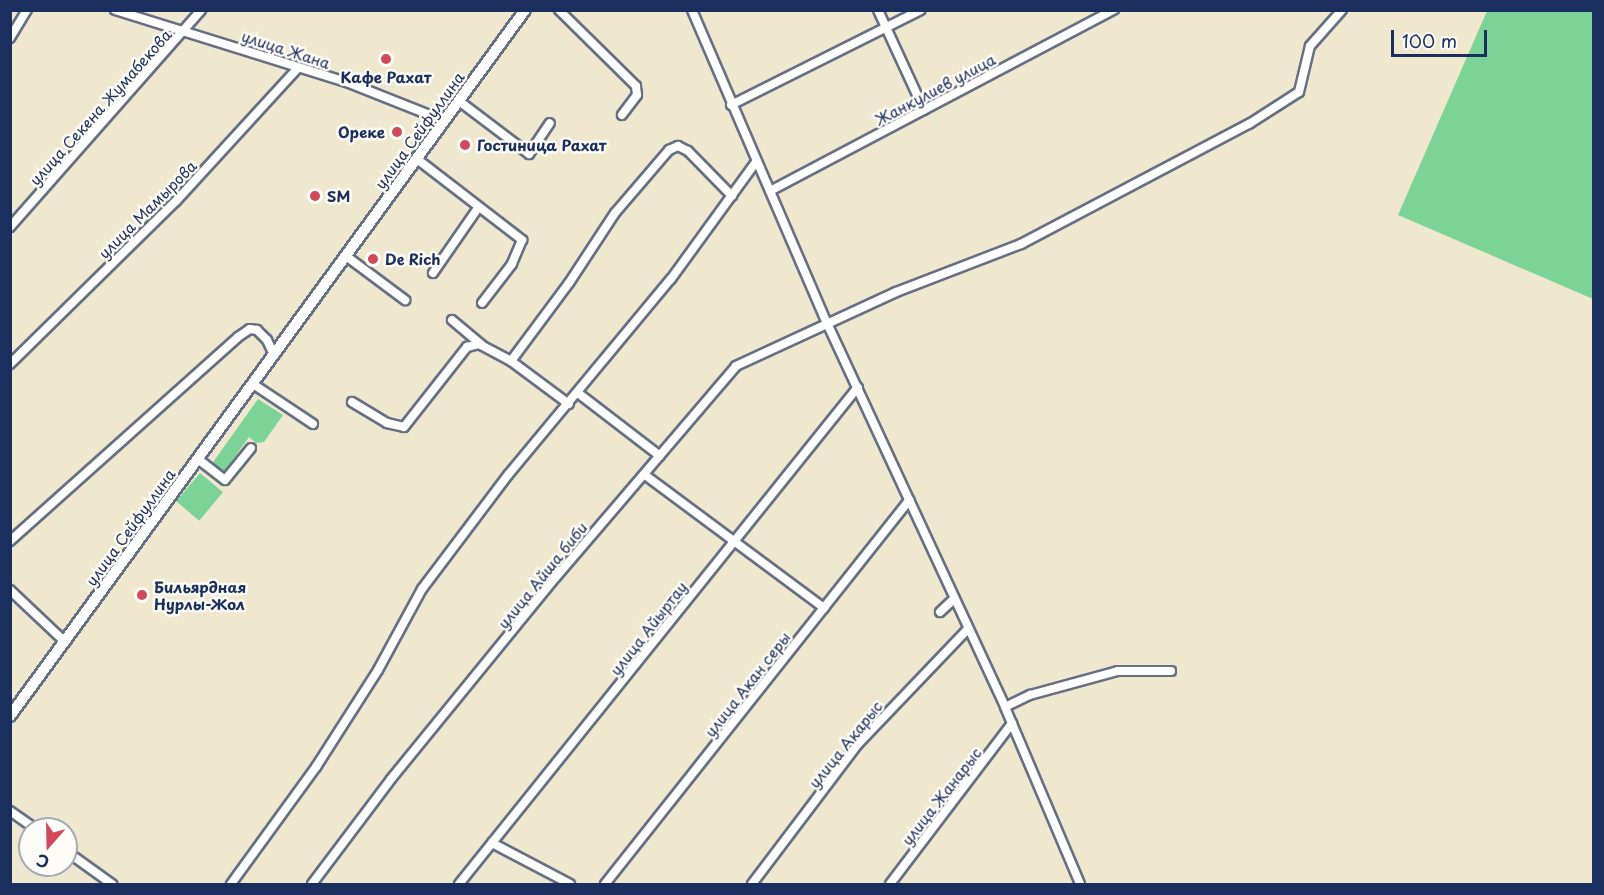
<!DOCTYPE html>
<meta charset="utf-8">
<style>
body{margin:0}
#map{position:relative;width:1604px;height:895px;overflow:hidden;background:#f0e8ce;font-family:"Playpen Sans",sans-serif}
div>[style]{position:absolute}
.green>*{inset:0;background:#7cd397;transform-origin:0 0}
.roads{filter:drop-shadow(2px 0 #667085) drop-shadow(-2px 0 #667085) drop-shadow(0 2px #667085) drop-shadow(0 -2px #667085)}
.minor>*{height:8px;margin:-4px;padding:0 4px;transform-origin:4px;border-radius:4px;background:#fff}
.major>*{height:10px;margin:-5px;padding:0 5px;transform-origin:5px;border-radius:5px;background:#fff}
.dots>*{width:16px;height:16px;translate:-50% -50%;box-sizing:border-box;border:3px solid #fdfcf7;border-radius:50%}
span{translate:-50% -50%;white-space:nowrap;text-align:center;line-height:1.15;-webkit-text-stroke:5px #fdfcf7;paint-order:stroke}
.street-label{font-size:15px;color:#1b2f5e}
.poi-label{font-size:15px;color:#1b2f5e;font-weight:700}
.right{translate:-100% -50%;text-align:right}
.left{translate:0 -50%;text-align:left}
.frame{position:absolute;inset:0;border:12px solid #1b2f5e;pointer-events:none}
.north{position:absolute;left:18px;top:817px;width:60px;height:60px;box-sizing:border-box;background:#fdfcf7;border:2px solid #a3aaba;border-radius:50%;rotate:200deg;font-size:16px;font-weight:700;line-height:24px;text-align:center;color:#1b2f5e}
.north::after{content:'';display:block;margin:auto;width:21px;height:27px;background:#d1495b;clip-path:polygon(50% 0,100% 100%,50% 72%,0 100%)}
.scale{position:absolute;left:1391px;top:30px;width:96px;height:27px;box-sizing:border-box;border:3px solid #1b2f5e;border-top:0;padding-left:8px;font-size:18px;line-height:21px;white-space:nowrap;color:#1b2f5e;-webkit-text-stroke:4px #fdfcf7;paint-order:stroke}
</style>
<div id="map">
<div class="green">
<div style="clip-path:polygon(1487px 11px,1593px 11px,1593px 299px,1398px 215px)"></div>
<div style="clip-path:polygon(258px 399px,283px 415px,264px 442px,256px 443px,249px 437px,221px 476px,211px 465px)"></div>
<div style="left:200px;top:473px;width:30px;height:37px;rotate:40deg"></div>
</div>
<div class="roads">
<div class="minor">
<div style="left:115px;top:10px;width:245px;rotate:17.3deg"></div>
<div style="left:349px;top:83px;width:103px;rotate:21.6deg"></div>
<div style="left:559px;top:10px;width:108px;rotate:44.6deg"></div>
<div style="left:636px;top:86px;width:9px;rotate:84deg"></div>
<div style="left:637px;top:95px;width:25px;rotate:127deg"></div>
<div style="left:692px;top:10px;width:341px;rotate:66.7deg"></div>
<div style="left:827px;top:323px;width:423px;rotate:65.1deg"></div>
<div style="left:1005px;top:707px;width:192px;rotate:67deg"></div>
<div style="left:878px;top:10px;width:110px;rotate:65.3deg"></div>
<div style="left:10px;top:38px;width:33px;rotate:-59deg"></div>
<div style="left:459px;top:101px;width:88px;rotate:37.1deg"></div>
<div style="left:529px;top:154px;width:37px;rotate:-56deg"></div>
<div style="left:731px;top:105px;width:212px;rotate:-26.6deg"></div>
<div style="left:417px;top:159px;width:133px;rotate:37.6deg"></div>
<div style="left:522px;top:240px;width:26px;rotate:113deg"></div>
<div style="left:512px;top:264px;width:49px;rotate:127.6deg"></div>
<div style="left:770px;top:191px;width:389px;rotate:-27.8deg"></div>
<div style="left:10px;top:227px;width:289px;rotate:-48.6deg"></div>
<div style="left:346px;top:256px;width:74px;rotate:36.7deg"></div>
<div style="left:433px;top:273px;width:79px;rotate:-55.3deg"></div>
<div style="left:452px;top:320px;width:39px;rotate:40deg"></div>
<div style="left:511px;top:361px;width:97px;rotate:-53.4deg"></div>
<div style="left:569px;top:283px;width:84px;rotate:-56.7deg"></div>
<div style="left:615px;top:213px;width:83px;rotate:-49.4deg"></div>
<div style="left:669px;top:150px;width:10px;rotate:-24deg"></div>
<div style="left:678px;top:146px;width:11px;rotate:27deg"></div>
<div style="left:688px;top:151px;width:63px;rotate:45.6deg"></div>
<div style="left:10px;top:364px;width:233px;rotate:-44.5deg"></div>
<div style="left:176px;top:201px;width:180px;rotate:-47.5deg"></div>
<div style="left:253px;top:384px;width:72px;rotate:33.7deg"></div>
<div style="left:578px;top:393px;width:103px;rotate:37.5deg"></div>
<div style="left:352px;top:402px;width:41px;rotate:31deg"></div>
<div style="left:387px;top:423px;width:17px;rotate:13deg"></div>
<div style="left:404px;top:427px;width:102px;rotate:-51.8deg"></div>
<div style="left:467px;top:347px;width:12px;rotate:-14deg"></div>
<div style="left:479px;top:344px;width:36px;rotate:28deg"></div>
<div style="left:511px;top:361px;width:72px;rotate:36.6deg"></div>
<div style="left:198px;top:459px;width:34px;rotate:38deg"></div>
<div style="left:225px;top:480px;width:41px;rotate:-50.9deg"></div>
<div style="left:645px;top:475px;width:223px;rotate:36.6deg"></div>
<div style="left:10px;top:541px;width:306px;rotate:-41.8deg"></div>
<div style="left:238px;top:337px;width:14px;rotate:-34deg"></div>
<div style="left:250px;top:329px;width:7px;rotate:8deg"></div>
<div style="left:257px;top:330px;width:14px;rotate:45deg"></div>
<div style="left:267px;top:340px;width:17px;rotate:65deg"></div>
<div style="left:10px;top:590px;width:76px;rotate:43.4deg"></div>
<div style="left:940px;top:612px;width:19px;rotate:-43deg"></div>
<div style="left:1005px;top:707px;width:28px;rotate:-26deg"></div>
<div style="left:1030px;top:695px;width:91px;rotate:-15.3deg"></div>
<div style="left:1118px;top:671px;width:53px"></div>
<div style="left:10px;top:811px;width:32px;rotate:35deg"></div>
<div style="left:492px;top:843px;width:88px;rotate:27.7deg"></div>
<div style="left:66px;top:851px;width:57px;rotate:35.7deg"></div>
<div style="left:231px;top:884px;width:145px;rotate:-54deg"></div>
<div style="left:316px;top:767px;width:115px;rotate:-57.4deg"></div>
<div style="left:378px;top:670px;width:92px;rotate:-61.5deg"></div>
<div style="left:422px;top:589px;width:143px;rotate:-53deg"></div>
<div style="left:508px;top:475px;width:255px;rotate:-50.3deg"></div>
<div style="left:671px;top:279px;width:145px;rotate:-54deg"></div>
<div style="left:312px;top:884px;width:131px;rotate:-53deg"></div>
<div style="left:391px;top:779px;width:261px;rotate:-50.8deg"></div>
<div style="left:556px;top:577px;width:277px;rotate:-49.5deg"></div>
<div style="left:736px;top:366px;width:176px;rotate:-24.8deg"></div>
<div style="left:896px;top:292px;width:134px;rotate:-21deg"></div>
<div style="left:1021px;top:244px;width:258px;rotate:-27.8deg"></div>
<div style="left:1249px;top:124px;width:59px;rotate:-32.6deg"></div>
<div style="left:1299px;top:92px;width:47px;rotate:-76.6deg"></div>
<div style="left:1310px;top:46px;width:48px;rotate:-48.4deg"></div>
<div style="left:459px;top:884px;width:637px;rotate:-51.24deg"></div>
<div style="left:605px;top:884px;width:490px;rotate:-51.6deg"></div>
<div style="left:752px;top:884px;width:176px;rotate:-52.9deg"></div>
<div style="left:858px;top:744px;width:159px;rotate:-46.3deg"></div>
<div style="left:890px;top:884px;width:202px;rotate:-52.8deg"></div>
</div>
<div class="major">
<div style="left:10px;top:716px;width:874px;rotate:-53.89deg"></div>
</div>
</div>
<div class="dots">
<div style="left:386px;top:59px;background:#d1495b"></div>
<div style="left:397px;top:132px;background:#d1495b"></div>
<div style="left:465px;top:145px;background:#d1495b"></div>
<div style="left:315px;top:196px;background:#d1495b"></div>
<div style="left:373px;top:259px;background:#d1495b"></div>
<div style="left:142px;top:595px;background:#d1495b"></div>
</div>
<div class="street-label">
<span style="left:286px;top:49px;rotate:18deg">улица Жана</span>
<span style="left:935px;top:89px;rotate:-28deg">Жанкулиев улица</span>
<span style="left:100px;top:107px;rotate:-48deg">улица Секена Жумабекова</span>
<span style="left:419px;top:130px;rotate:-54deg">улица Сейфуллина</span>
<span style="left:147px;top:209px;rotate:-45deg">улица Мамырова</span>
<span style="left:130px;top:527px;rotate:-54deg">улица Сейфуллина</span>
<span style="left:542px;top:575px;rotate:-51deg">улица Айша биби</span>
<span style="left:648px;top:628px;rotate:-52deg">улица Айыртау</span>
<span style="left:747px;top:684px;rotate:-52deg">улица Акан серы</span>
<span style="left:845px;top:744px;rotate:-51deg">улица Акарыс</span>
<span style="left:941px;top:796px;rotate:-52deg">улица Жанарыс</span>
</div>
<div class="poi-label">
<span style="left:386px;top:77px">Кафе Рахат</span>
<span class="right" style="left:385px;top:132px">Ореке</span>
<span class="left" style="left:477px;top:145px">Гостиница Рахат</span>
<span class="left" style="left:327px;top:196px">SM</span>
<span class="left" style="left:385px;top:259px">De Rich</span>
<span class="left" style="left:154px;top:595px">Бильярдная<br>Нурлы-Жол</span>
</div>
<div class="frame"></div>
<div class="north">С</div>
<div class="scale">100 m</div>
</div>
